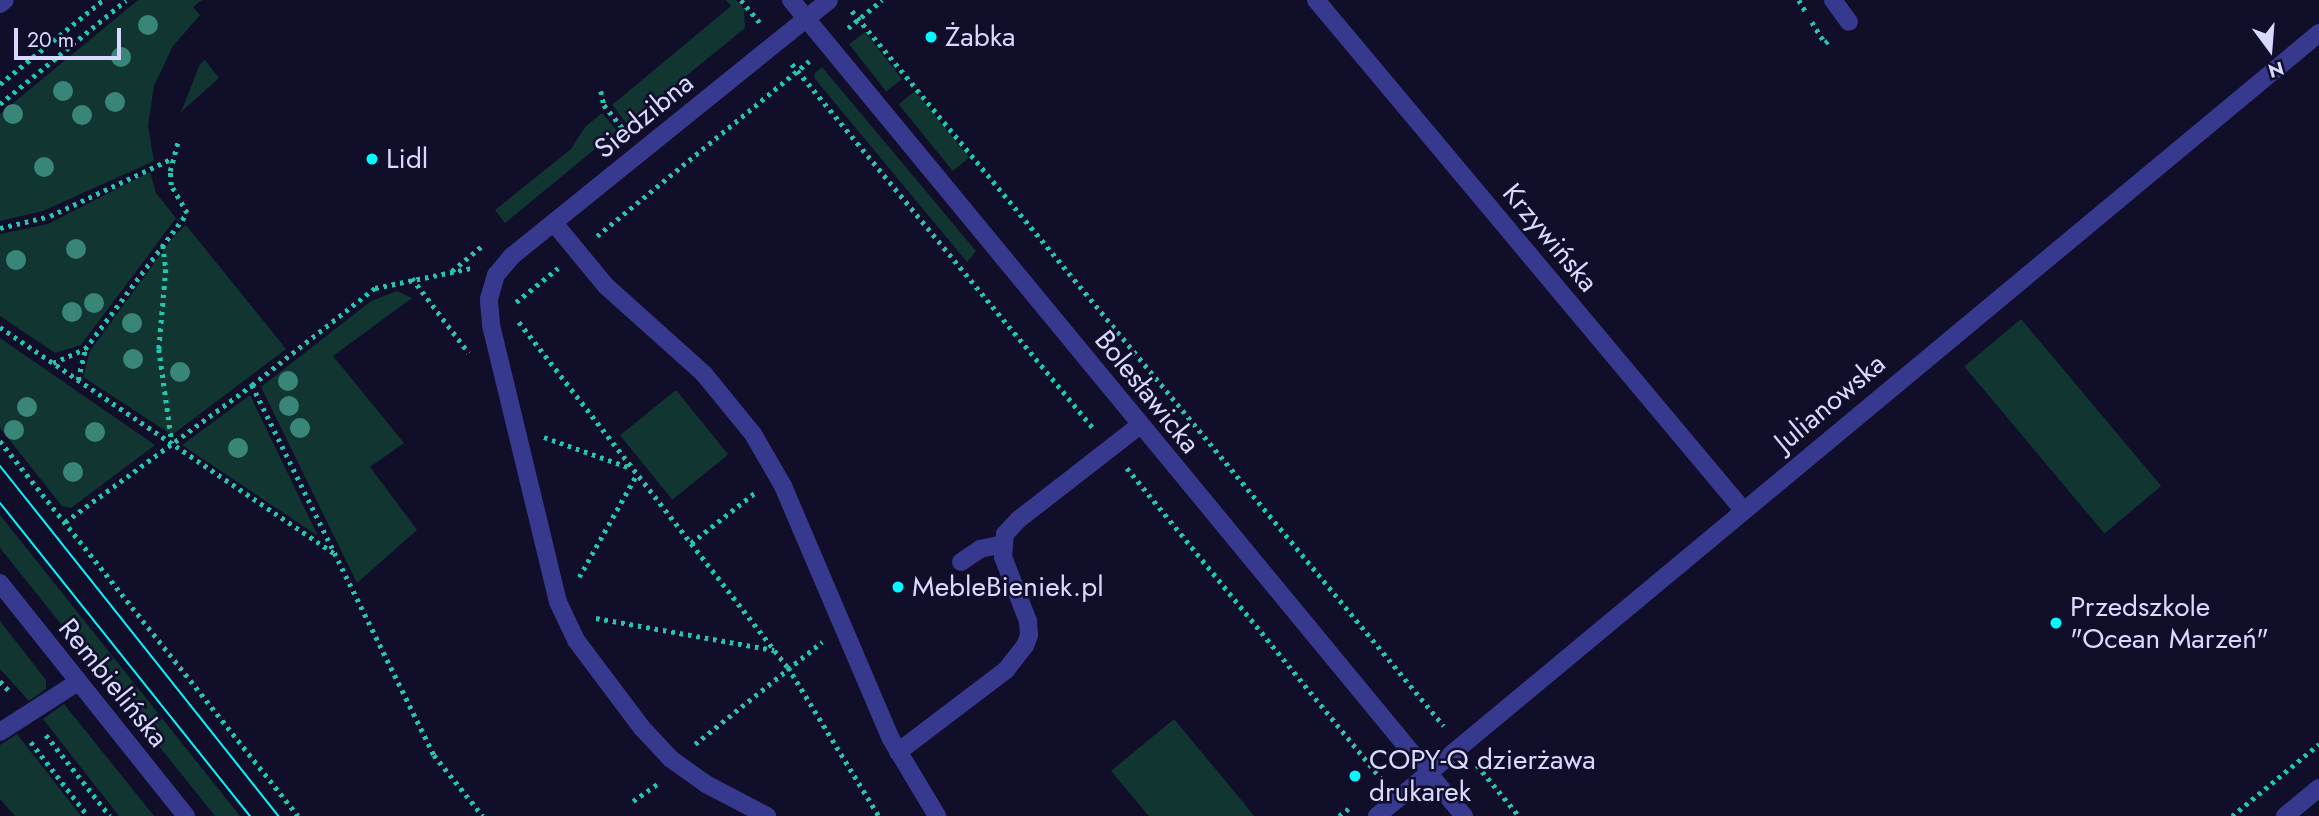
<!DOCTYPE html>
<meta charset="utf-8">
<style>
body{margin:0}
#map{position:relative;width:2319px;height:816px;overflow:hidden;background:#110e2a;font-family:Jost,sans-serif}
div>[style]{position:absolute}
.green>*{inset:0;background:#113531;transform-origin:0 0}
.path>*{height:4.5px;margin-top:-2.25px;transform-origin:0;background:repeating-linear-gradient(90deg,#26c5af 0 3.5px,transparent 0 8.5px)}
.minor>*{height:18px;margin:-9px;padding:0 9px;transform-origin:9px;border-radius:9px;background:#36398d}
.tram>*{height:2px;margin:-1px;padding:0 1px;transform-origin:1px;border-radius:1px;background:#04f9ff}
.trees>*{width:20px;height:20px;margin:-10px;border-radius:50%;background:#398679}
.dots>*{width:19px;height:19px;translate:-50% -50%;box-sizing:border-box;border:4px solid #110e2a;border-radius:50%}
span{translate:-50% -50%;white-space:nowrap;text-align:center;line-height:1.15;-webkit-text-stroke:5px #110e2a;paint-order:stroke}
.poi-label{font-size:28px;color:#d9d8ff}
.left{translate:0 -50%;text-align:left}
.street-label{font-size:28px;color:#d9d8ff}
.north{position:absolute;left:2235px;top:14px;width:70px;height:70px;-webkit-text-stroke:5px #110e2a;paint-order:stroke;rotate:164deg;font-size:19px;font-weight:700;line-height:28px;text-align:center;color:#d9d8ff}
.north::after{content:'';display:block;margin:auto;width:24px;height:32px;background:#d9d8ff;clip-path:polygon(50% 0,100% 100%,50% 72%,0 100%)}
.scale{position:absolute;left:14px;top:28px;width:107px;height:32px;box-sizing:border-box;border:4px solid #d9d8ff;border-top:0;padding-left:9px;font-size:21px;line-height:24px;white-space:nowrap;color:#d9d8ff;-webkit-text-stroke:5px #110e2a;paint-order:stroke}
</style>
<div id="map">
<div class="green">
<div style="clip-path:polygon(138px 0,202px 0,193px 7px,200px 15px,173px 46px,154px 86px,148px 126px,154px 161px,43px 211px,0 221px,0 114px)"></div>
<div style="clip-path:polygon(726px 0,736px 0,744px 9px,745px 28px,627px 124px,612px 105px,731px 6px)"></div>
<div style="left:865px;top:32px;width:60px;height:20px;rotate:52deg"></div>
<div style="clip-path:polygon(205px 60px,219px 78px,181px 112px,200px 64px)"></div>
<div style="clip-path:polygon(822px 67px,976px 251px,967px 262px,815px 79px,814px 74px)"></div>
<div style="left:915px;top:91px;width:86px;height:21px;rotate:51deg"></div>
<div style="clip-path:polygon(602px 113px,617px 131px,505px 223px,495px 210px,571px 149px,585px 127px)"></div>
<div style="clip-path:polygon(150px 172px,156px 193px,176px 218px,81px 345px,55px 353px,0 316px,0 234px,48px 224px)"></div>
<div style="clip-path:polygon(186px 225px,286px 349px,172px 435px,83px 377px,90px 351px,174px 236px)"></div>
<div style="clip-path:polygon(397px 291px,412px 298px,333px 356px,404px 443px,370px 467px,417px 530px,357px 583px,261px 387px,371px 301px)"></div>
<div style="left:2021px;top:319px;width:218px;height:74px;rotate:50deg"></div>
<div style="clip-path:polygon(0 338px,155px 445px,71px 508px,62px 506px,0 428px)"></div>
<div style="left:676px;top:390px;width:83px;height:72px;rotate:51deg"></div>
<div style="clip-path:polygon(250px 395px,318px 536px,182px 445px)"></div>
<div style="clip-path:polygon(0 515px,240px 816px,215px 816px,0 548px)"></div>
<div style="clip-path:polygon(0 621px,46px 680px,46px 689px,29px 701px,0 669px)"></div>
<div style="clip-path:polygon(64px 704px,154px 816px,119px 816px,43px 719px)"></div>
<div style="clip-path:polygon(1174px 719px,1243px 802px,1254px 816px,1149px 816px,1111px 771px)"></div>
<div style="clip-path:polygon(17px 734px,81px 816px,15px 816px,0 799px,0 745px)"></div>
</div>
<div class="path">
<div style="left:741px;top:0;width:31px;rotate:50deg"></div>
<div style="left:1799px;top:0;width:16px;rotate:60deg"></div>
<div style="left:852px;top:11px;width:928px;rotate:50.38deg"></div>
<div style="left:1812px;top:22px;width:25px;rotate:58deg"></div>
<div style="left:1825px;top:43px;width:5px;rotate:-37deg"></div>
<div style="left:848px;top:28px;width:44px;rotate:-39.5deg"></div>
<div style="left:792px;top:64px;width:474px;rotate:50.4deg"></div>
<div style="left:0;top:84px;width:133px;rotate:-39.2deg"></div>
<div style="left:601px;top:91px;width:14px;rotate:78deg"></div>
<div style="left:604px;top:105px;width:32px;rotate:51deg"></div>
<div style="left:0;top:104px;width:163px;rotate:-39.5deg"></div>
<div style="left:0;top:228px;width:51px;rotate:-13.5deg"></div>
<div style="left:50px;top:216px;width:136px;rotate:-25.2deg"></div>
<div style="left:597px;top:236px;width:275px;rotate:-39.5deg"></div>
<div style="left:163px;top:245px;width:24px;rotate:83deg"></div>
<div style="left:166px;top:269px;width:80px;rotate:95deg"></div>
<div style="left:159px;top:349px;width:95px;rotate:82.1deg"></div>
<div style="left:452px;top:271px;width:40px;rotate:-40deg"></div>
<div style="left:412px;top:278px;width:94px;rotate:52.8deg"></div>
<div style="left:516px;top:302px;width:54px;rotate:-39deg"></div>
<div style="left:519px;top:322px;width:437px;rotate:52.1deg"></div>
<div style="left:788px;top:667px;width:175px;rotate:58.6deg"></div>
<div style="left:0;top:327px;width:405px;rotate:34.1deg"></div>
<div style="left:53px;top:363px;width:35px;rotate:-24deg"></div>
<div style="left:85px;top:349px;width:170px;rotate:-53.1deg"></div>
<div style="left:187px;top:213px;width:32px;rotate:-120deg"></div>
<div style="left:171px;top:185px;width:14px;rotate:-94deg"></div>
<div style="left:170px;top:171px;width:30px;rotate:-75deg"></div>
<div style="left:78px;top:380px;width:31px;rotate:-77deg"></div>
<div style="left:252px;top:385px;width:412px;rotate:63.8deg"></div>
<div style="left:434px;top:755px;width:78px;rotate:51.2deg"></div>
<div style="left:544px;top:437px;width:92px;rotate:19.6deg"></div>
<div style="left:0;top:441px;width:479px;rotate:51.5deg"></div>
<div style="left:1127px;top:468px;width:401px;rotate:50.7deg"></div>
<div style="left:65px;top:522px;width:232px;rotate:-36.2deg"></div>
<div style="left:252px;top:385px;width:157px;rotate:-38.3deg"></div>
<div style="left:375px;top:288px;width:99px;rotate:-11.7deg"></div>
<div style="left:691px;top:543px;width:84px;rotate:-38.2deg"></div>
<div style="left:579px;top:577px;width:118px;rotate:-60.6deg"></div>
<div style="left:596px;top:618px;width:181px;rotate:10.2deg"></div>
<div style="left:0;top:681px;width:16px;rotate:47deg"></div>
<div style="left:46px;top:735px;width:103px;rotate:51.7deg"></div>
<div style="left:31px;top:742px;width:93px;rotate:52.4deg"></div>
<div style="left:695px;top:744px;width:163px;rotate:-38.8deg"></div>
<div style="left:1477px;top:765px;width:66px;rotate:50.5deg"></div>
<div style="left:633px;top:801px;width:33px;rotate:-35deg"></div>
<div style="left:1339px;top:816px;width:16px;rotate:-38deg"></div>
<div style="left:2232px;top:816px;width:113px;rotate:-39.6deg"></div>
</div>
<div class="minor">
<div style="left:791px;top:0;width:1058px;rotate:50.49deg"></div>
<div style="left:1316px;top:0;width:665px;rotate:50.06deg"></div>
<div style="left:1833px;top:0;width:27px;rotate:54deg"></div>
<div style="left:0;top:4px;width:6px;rotate:-39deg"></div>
<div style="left:554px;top:223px;width:82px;rotate:50.5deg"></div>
<div style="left:606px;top:286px;width:132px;rotate:41.9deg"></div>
<div style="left:704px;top:374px;width:77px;rotate:50.8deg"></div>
<div style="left:753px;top:434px;width:60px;rotate:60deg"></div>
<div style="left:783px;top:486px;width:275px;rotate:66.9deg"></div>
<div style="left:891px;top:739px;width:90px;rotate:59.1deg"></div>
<div style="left:961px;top:562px;width:23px;rotate:-34deg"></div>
<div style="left:980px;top:549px;width:24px;rotate:-12deg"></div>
<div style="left:0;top:583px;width:298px;rotate:51.4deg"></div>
<div style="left:0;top:732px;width:93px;rotate:-32.7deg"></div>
<div style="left:898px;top:752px;width:136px;rotate:-37.2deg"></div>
<div style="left:1006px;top:670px;width:31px;rotate:-52deg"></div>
<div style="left:1025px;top:646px;width:12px;rotate:-70deg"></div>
<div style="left:1029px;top:635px;width:14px;rotate:-94deg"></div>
<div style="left:1028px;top:621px;width:69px;rotate:-111.3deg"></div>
<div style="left:1003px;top:557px;width:23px;rotate:-85deg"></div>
<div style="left:1005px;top:534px;width:19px;rotate:-47deg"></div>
<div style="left:1018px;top:520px;width:155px;rotate:-37.9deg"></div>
<div style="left:767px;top:816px;width:69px;rotate:-152.3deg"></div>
<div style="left:706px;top:784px;width:43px;rotate:-144.5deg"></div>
<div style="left:671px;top:759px;width:42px;rotate:-133.1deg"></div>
<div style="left:642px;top:728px;width:110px;rotate:-126.9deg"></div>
<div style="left:576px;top:640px;width:42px;rotate:-115.3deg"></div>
<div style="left:558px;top:602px;width:286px;rotate:-103.6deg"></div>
<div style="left:491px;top:324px;width:25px;rotate:-95deg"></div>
<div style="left:489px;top:299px;width:25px;rotate:-74deg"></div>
<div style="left:496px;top:275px;width:25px;rotate:-50deg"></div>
<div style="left:512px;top:256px;width:407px;rotate:-38.9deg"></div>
<div style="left:1377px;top:816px;width:1225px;rotate:-39.73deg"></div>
<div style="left:2285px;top:816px;width:44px;rotate:-39.5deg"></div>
</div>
<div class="tram">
<div style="left:0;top:466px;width:447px;rotate:51.5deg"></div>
<div style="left:0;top:503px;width:401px;rotate:51.4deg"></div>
</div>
<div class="trees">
<div style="left:148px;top:25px"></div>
<div style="left:121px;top:57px"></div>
<div style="left:63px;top:91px"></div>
<div style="left:115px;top:102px"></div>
<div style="left:13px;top:114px"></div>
<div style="left:82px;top:115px"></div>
<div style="left:44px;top:167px"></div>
<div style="left:76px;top:249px"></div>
<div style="left:16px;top:260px"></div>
<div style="left:94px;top:303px"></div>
<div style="left:72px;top:312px"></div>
<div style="left:132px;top:323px"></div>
<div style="left:133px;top:359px"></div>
<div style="left:180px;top:372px"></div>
<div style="left:288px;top:381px"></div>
<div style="left:289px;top:406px"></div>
<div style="left:27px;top:407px"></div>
<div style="left:300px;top:428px"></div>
<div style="left:14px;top:430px"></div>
<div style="left:95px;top:432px"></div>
<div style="left:238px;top:448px"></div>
<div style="left:73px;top:472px"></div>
</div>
<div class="dots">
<div style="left:931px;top:37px;background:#04f9ff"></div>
<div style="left:372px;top:159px;background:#04f9ff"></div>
<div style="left:898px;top:587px;background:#04f9ff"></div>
<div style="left:2056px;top:623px;background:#04f9ff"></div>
<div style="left:1355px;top:776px;background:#04f9ff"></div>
</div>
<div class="poi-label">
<span class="left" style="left:945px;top:37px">Żabka</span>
<span class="left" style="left:386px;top:159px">Lidl</span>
<span class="left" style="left:912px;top:587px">MebleBieniek.pl</span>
<span class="left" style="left:2070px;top:623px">Przedszkole<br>"Ocean Marzeń"</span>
<span class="left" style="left:1369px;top:776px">COPY-Q dzierżawa<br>drukarek</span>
</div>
<div class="street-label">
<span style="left:644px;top:116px;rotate:-39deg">Siedzibna</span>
<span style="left:1550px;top:238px;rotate:50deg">Krzywińska</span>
<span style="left:1147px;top:392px;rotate:51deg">Bolesławicka</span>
<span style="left:1830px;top:403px;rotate:-40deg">Julianowska</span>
<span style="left:113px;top:683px;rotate:51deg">Rembielińska</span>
</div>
<div class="north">N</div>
<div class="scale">20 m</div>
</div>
